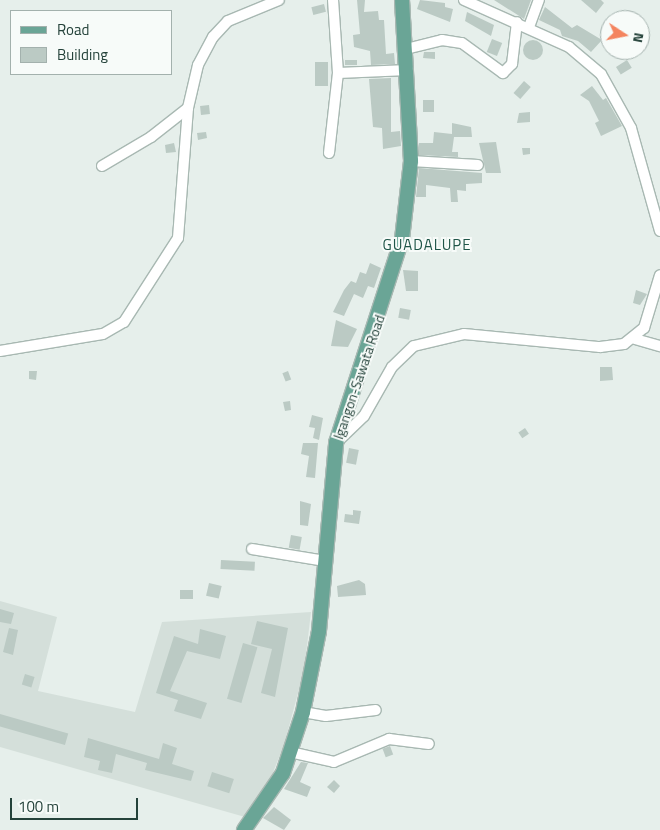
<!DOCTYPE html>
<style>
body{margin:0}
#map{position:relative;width:660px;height:830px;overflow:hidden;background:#e6efeb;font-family:"Titillium Web",sans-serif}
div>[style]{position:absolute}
.built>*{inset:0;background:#d4dfda}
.building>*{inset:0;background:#bbcac4;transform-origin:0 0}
.round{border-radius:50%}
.roads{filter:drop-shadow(1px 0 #a8b8b2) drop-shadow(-1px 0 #a8b8b2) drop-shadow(0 1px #a8b8b2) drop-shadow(0 -1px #a8b8b2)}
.minor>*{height:10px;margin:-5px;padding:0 5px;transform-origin:5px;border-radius:5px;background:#fff}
.major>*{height:14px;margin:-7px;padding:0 7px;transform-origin:7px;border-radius:7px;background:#6aa596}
span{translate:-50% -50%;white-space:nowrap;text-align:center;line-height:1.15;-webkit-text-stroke:4px #f7fbf9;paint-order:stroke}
.street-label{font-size:14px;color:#24423a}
.neighbourhood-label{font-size:15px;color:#1f5548;letter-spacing:1px}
.legend{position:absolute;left:10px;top:10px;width:162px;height:65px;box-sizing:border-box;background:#f7fbf9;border:1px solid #a3b1ad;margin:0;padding:6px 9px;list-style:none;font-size:15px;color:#24423a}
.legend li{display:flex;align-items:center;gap:10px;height:25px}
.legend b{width:25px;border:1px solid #a3b1ad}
.north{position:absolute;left:600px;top:10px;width:50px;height:50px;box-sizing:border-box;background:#f7fbf9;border:1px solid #a3b1ad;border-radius:50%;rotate:101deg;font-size:14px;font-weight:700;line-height:20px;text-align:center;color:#24423a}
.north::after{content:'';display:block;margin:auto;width:18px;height:22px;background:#f4845f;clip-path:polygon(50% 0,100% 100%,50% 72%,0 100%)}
.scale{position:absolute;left:10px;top:798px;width:128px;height:22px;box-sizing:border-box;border:2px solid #24423a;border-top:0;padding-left:6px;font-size:15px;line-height:18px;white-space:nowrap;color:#24423a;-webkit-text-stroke:4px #f7fbf9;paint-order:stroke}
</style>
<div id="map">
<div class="built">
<div style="clip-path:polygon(0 601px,57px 617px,38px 691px,135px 712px,162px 622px,311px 612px,304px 671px,284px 745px,272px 775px,245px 817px,0 747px)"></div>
</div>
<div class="building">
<div style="clip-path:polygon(357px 0,365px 0,364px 12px,378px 11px,379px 20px,384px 20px,386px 54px,394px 53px,395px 64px,371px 65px,370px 51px,354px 47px,353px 35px,360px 34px)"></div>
<div style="clip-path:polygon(420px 0,445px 3px,445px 7px,453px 9px,450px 22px,417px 9px)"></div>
<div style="clip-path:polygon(494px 0,531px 0,524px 19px)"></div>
<div style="clip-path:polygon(581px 0,601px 0,604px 3px,596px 13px)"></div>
<div style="left:324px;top:4px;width:8px;height:13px;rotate:76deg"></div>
<div style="clip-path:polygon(545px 7px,572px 28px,577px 25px,602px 40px,591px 52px,578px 41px,562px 36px,560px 30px,539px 20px)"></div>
<div style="clip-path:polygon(467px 12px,494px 25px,491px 36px,465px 21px)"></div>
<div style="left:492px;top:39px;width:11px;height:14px;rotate:22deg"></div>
<div class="round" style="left:523px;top:40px;width:20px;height:20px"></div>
<div style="clip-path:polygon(424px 52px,435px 52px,435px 59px,423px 58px)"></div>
<div style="left:357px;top:60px;width:5px;height:12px;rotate:90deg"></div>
<div style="left:627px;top:60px;width:9px;height:13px;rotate:58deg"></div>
<div style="left:315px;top:62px;width:13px;height:24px"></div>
<div style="clip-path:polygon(391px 78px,391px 132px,400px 131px,401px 146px,383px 149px,382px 128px,373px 127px,369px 79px)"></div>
<div style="left:524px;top:81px;width:9px;height:16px;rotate:41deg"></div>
<div style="clip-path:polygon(592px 86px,603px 100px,606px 98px,622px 126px,601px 136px,595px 123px,599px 121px,589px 101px,580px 95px)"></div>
<div style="left:423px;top:100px;width:11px;height:12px"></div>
<div style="left:209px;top:105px;width:9px;height:9px;rotate:84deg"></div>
<div style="clip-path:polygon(530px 112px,530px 122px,517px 123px,519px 113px)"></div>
<div style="clip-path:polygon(452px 123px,471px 127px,472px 137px,454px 137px,452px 152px,458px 152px,458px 157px,419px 155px,419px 143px,433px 143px,434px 132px,452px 134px)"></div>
<div style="clip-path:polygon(206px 132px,207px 138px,198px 140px,197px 133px)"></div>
<div style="clip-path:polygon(496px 142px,501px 173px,486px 173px,479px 143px)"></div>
<div style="clip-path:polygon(174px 143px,176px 152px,166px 153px,165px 145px)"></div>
<div style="clip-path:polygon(522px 148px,530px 148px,530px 154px,523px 155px)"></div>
<div style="clip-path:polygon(419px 168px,482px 173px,482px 183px,466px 184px,466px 191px,457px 190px,458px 202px,451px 202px,450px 188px,426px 185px,426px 197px,416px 197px)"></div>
<div style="clip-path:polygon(370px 263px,381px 268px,374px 288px,368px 286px,363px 298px,354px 294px,344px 316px,333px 312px,344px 290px,351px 281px,356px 283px,360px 272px,366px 274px)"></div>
<div style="clip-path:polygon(403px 270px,418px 271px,418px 291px,406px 291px)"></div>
<div style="clip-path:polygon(636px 290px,647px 294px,640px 305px,633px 303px)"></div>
<div style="left:400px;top:308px;width:11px;height:10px;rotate:10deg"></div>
<div style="clip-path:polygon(336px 320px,357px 329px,348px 347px,331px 346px)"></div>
<div style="clip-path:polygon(600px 367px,612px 367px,613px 380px,600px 381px)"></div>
<div style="clip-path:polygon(29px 371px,37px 371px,36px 380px,29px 379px)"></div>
<div style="left:288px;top:371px;width:9px;height:6px;rotate:69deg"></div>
<div style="clip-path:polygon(290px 401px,291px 410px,285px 411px,283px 402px)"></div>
<div style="clip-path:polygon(312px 415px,323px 418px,319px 440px,313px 438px,315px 428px,309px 427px)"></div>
<div style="left:525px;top:428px;width:7px;height:8px;rotate:56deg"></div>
<div style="clip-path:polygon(303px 443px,318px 443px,315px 478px,306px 477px,309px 456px,301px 454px)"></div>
<div style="left:349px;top:448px;width:10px;height:15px;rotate:11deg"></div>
<div style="clip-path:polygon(300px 501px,311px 504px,308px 526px,300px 525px)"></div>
<div style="clip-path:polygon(353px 510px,361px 511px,359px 524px,344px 522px,345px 514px,353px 515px)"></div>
<div style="left:291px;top:535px;width:11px;height:13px;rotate:10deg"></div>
<div style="left:221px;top:560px;width:34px;height:9px;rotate:3deg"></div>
<div style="clip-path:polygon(359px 580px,365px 584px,366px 595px,338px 597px,337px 586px)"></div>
<div style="left:209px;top:583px;width:13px;height:13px;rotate:13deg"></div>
<div style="left:180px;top:590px;width:13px;height:9px"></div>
<div style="clip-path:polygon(0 609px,14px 613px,11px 624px,0 622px)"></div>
<div style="clip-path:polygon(257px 621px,288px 628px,275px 697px,261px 693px,272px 649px,251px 644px)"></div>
<div style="clip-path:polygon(9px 628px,18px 630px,13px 655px,3px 652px)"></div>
<div style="clip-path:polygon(200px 629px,226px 636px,220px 659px,187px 651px,170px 691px,207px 703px,201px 719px,174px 711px,178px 700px,156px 693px,174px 636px,198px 644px)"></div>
<div style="left:243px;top:643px;width:15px;height:58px;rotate:16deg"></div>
<div style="left:25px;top:674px;width:10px;height:11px;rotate:17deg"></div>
<div style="left:0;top:714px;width:71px;height:12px;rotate:16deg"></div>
<div style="clip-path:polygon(88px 738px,159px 759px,163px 743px,177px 748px,172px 764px,194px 771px,191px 781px,145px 770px,147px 763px,116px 754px,112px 773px,98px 770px,100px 761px,84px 757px)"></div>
<div style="left:390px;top:746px;width:9px;height:8px;rotate:69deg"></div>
<div style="clip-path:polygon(301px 762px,308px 763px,300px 782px,311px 787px,307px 797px,284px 789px)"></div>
<div style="left:212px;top:772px;width:23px;height:15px;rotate:18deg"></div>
<div style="clip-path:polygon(334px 780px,340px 786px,334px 793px,327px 787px)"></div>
<div style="clip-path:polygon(274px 807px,291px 820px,284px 830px,263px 818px)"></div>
</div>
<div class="roads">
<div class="minor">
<div style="left:464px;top:0;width:115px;rotate:24.1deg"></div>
<div style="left:569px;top:47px;width:42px;rotate:40.2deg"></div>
<div style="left:601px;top:74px;width:62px;rotate:60.9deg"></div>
<div style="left:631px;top:128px;width:107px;rotate:74.3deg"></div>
<div style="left:529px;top:27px;width:29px;rotate:-70deg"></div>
<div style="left:406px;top:49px;width:37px;rotate:-14deg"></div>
<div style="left:442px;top:40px;width:20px;rotate:9deg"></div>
<div style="left:462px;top:43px;width:51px;rotate:36.2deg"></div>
<div style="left:503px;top:73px;width:13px;rotate:-45deg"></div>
<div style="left:512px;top:64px;width:42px;rotate:-83.2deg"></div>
<div style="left:338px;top:73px;width:70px;rotate:-2.5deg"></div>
<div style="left:329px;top:153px;width:81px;rotate:-83.6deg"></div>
<div style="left:338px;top:73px;width:73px;rotate:-93.9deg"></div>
<div style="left:411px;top:161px;width:67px;rotate:3.4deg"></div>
<div style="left:102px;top:166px;width:57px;rotate:-30.6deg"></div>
<div style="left:151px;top:137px;width:47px;rotate:-38.1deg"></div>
<div style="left:635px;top:339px;width:26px;rotate:16deg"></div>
<div style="left:0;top:351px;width:104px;rotate:-9.4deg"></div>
<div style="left:103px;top:334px;width:24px;rotate:-30deg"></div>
<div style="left:124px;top:322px;width:100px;rotate:-57.3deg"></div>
<div style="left:178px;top:238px;width:130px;rotate:-85.6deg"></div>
<div style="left:188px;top:108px;width:44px;rotate:-76.9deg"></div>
<div style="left:198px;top:65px;width:32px;rotate:-62deg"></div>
<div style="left:213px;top:37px;width:22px;rotate:-47deg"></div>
<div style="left:228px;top:21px;width:55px;rotate:-22.4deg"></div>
<div style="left:337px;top:442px;width:37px;rotate:-44deg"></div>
<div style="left:364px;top:416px;width:56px;rotate:-60.3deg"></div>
<div style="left:392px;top:367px;width:30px;rotate:-44deg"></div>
<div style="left:414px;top:346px;width:51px;rotate:-13.5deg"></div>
<div style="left:464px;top:334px;width:137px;rotate:5.5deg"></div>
<div style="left:600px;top:347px;width:24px;rotate:-7deg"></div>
<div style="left:624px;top:344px;width:26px;rotate:-39deg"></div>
<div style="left:644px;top:328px;width:55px;rotate:-73.2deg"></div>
<div style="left:252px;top:549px;width:74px;rotate:9.3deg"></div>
<div style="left:303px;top:712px;width:23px;rotate:10deg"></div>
<div style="left:326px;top:716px;width:50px;rotate:-6.8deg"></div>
<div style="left:290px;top:752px;width:45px;rotate:12.8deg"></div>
<div style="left:334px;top:762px;width:60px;rotate:-22.7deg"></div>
<div style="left:389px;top:739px;width:40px;rotate:7.1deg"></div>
</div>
<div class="major">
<div style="left:244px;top:830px;width:69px;rotate:-55.6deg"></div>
<div style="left:283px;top:773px;width:64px;rotate:-71.8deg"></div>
<div style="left:303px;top:712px;width:83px;rotate:-78.8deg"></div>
<div style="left:319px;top:631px;width:189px;rotate:-84.8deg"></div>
<div style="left:336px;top:443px;width:214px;rotate:-72.1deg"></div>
<div style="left:402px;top:239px;width:79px;rotate:-83.4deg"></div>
<div style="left:411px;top:161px;width:161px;rotate:-93.2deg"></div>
</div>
</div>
<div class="street-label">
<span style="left:359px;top:377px;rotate:-71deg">Igangon-Sawata Road</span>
</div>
<div class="neighbourhood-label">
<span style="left:427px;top:245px">GUADALUPE</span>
</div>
<ul class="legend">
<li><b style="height:6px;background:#6aa596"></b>Road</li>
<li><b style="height:14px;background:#bbcac4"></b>Building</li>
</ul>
<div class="north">N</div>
<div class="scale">100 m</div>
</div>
